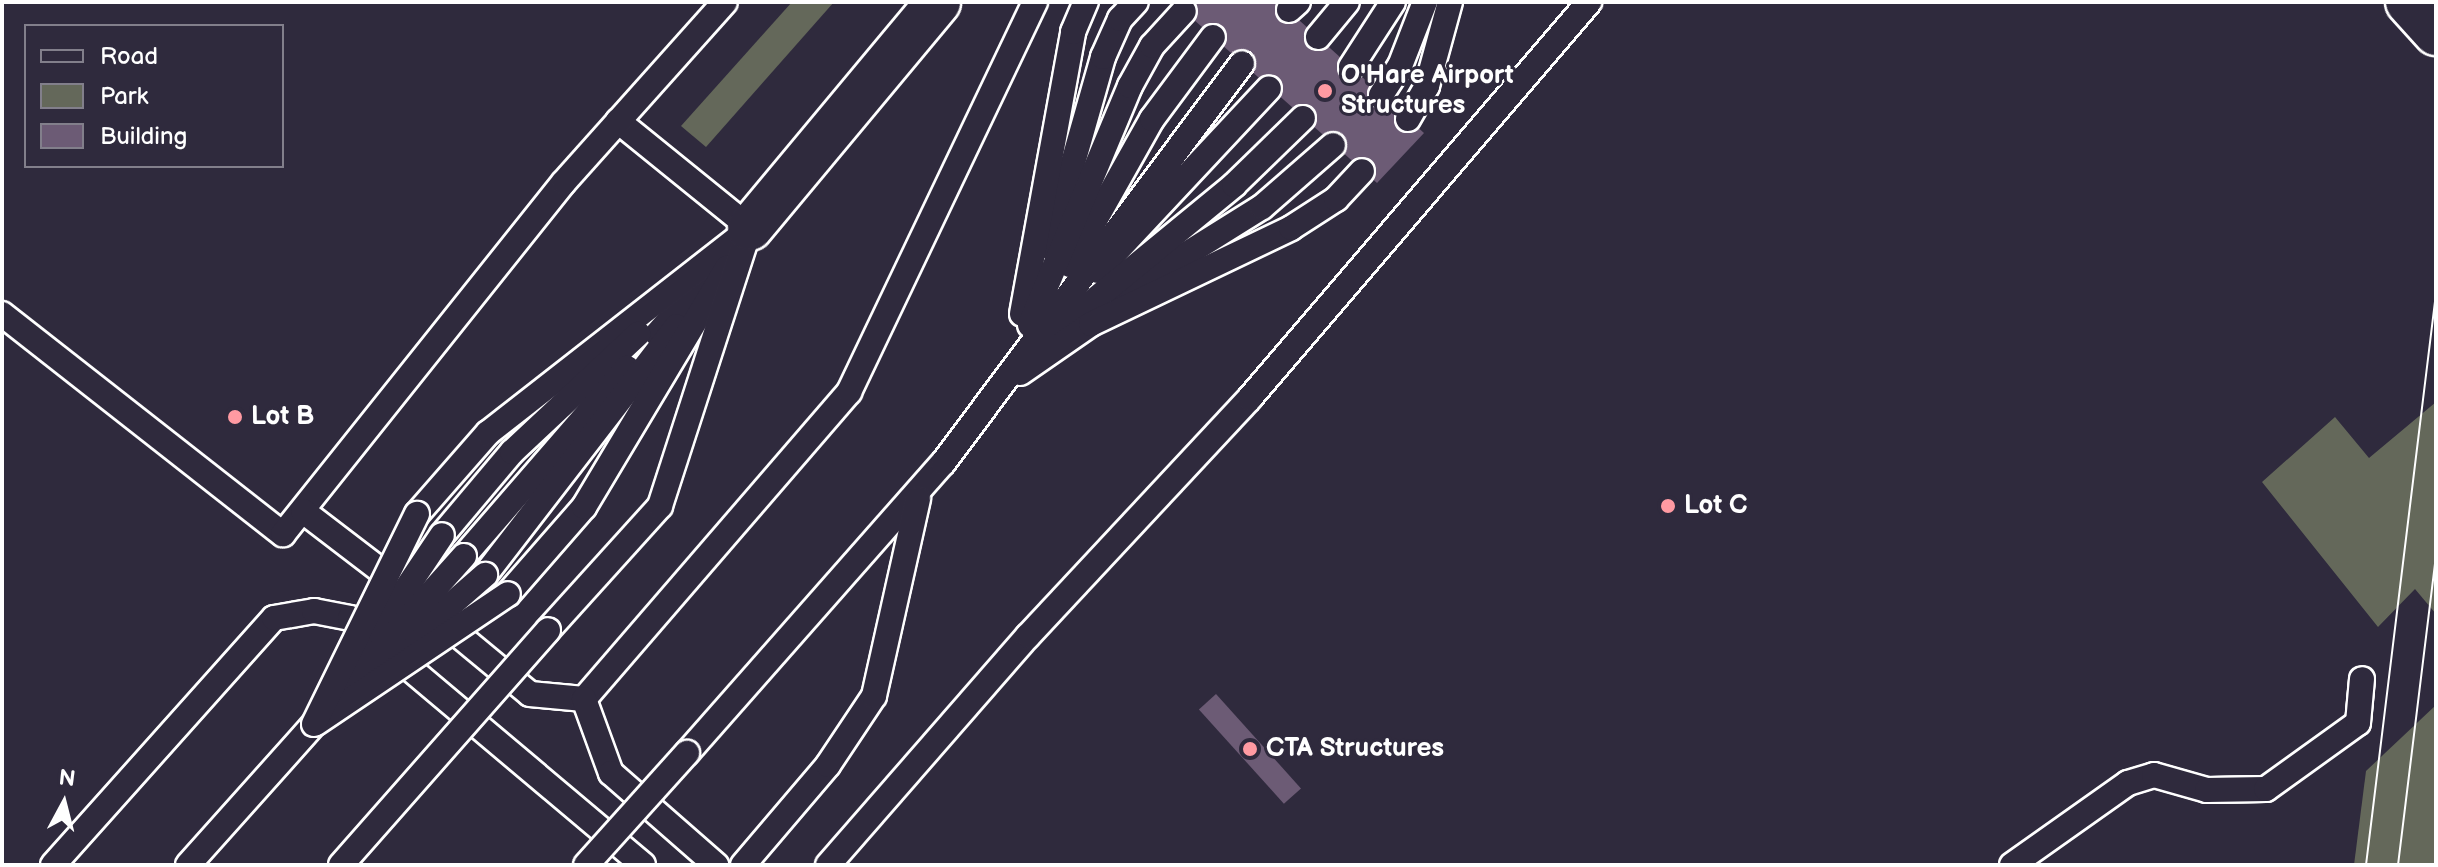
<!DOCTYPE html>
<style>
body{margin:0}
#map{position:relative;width:2438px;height:867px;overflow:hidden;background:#2f2a3d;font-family:"Balsamiq Sans",sans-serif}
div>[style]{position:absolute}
.green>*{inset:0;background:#64685a}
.building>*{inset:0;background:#6c5b75;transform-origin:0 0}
.roads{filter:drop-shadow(2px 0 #fff) drop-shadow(-2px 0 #fff) drop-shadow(0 2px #fff) drop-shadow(0 -2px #fff)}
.service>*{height:24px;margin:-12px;padding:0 12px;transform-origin:12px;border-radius:12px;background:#2f2a3d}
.minor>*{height:44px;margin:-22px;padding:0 22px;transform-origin:22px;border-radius:22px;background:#2f2a3d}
.tram>*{height:2px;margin:-1px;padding:0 1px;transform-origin:1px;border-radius:1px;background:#fff}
.bridges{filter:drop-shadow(2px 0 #fff) drop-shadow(-2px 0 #fff) drop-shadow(0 2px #fff) drop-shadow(0 -2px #fff)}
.service-bridge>*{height:24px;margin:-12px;padding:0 12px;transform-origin:12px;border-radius:12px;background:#2f2a3d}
.dots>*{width:22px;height:22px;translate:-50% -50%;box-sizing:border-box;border:4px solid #2f2a3d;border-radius:50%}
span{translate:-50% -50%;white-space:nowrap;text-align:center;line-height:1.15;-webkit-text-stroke:6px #2f2a3d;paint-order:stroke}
.poi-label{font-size:26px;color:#fff;font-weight:700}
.left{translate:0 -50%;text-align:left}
.frame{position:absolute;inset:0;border:4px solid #fff;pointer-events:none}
.legend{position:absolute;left:24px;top:24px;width:260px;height:144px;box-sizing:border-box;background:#2f2a3d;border:2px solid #827f8b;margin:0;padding:10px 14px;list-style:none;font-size:24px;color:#fff}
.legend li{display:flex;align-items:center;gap:16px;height:40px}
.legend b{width:40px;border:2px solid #827f8b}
.north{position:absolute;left:24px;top:763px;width:80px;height:80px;-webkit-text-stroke:6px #2f2a3d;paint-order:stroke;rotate:7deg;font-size:22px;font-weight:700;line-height:32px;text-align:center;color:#fff}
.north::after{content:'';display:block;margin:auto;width:28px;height:36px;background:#fff;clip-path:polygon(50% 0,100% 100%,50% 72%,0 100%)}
</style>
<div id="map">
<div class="green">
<div style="clip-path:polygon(792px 2px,834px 2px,706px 147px,681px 126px)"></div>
<div style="clip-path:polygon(2436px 402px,2436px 614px,2415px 589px,2378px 627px,2262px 482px,2335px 417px,2369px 458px)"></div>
<div style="clip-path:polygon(2436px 705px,2436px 865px,2354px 865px,2366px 771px)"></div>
</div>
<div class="building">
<div style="clip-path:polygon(1174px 2px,1279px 2px,1424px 133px,1377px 183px)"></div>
<div style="left:1216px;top:694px;width:127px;height:23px;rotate:48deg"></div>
</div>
<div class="roads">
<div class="service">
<div style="left:1289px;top:10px;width:12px;rotate:-42deg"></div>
<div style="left:1318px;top:37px;width:45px;rotate:-50.4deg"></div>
<div style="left:1351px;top:67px;width:77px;rotate:-57.1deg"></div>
<div style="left:1381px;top:95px;width:35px;rotate:-57deg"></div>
<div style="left:1400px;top:66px;width:69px;rotate:-68.7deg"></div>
<div style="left:1408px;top:119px;width:38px;rotate:-60deg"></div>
<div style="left:1427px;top:86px;width:87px;rotate:-74.7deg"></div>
<div style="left:618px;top:121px;width:170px;rotate:39deg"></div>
<div style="left:1049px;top:247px;width:198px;rotate:-74.1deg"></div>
<div style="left:1103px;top:57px;width:42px;rotate:-65.9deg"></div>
<div style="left:1120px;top:19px;width:23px;rotate:-47deg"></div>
<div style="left:1070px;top:265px;width:167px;rotate:-60.7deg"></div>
<div style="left:1152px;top:119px;width:102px;rotate:-53.4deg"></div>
<div style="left:1098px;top:271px;width:250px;rotate:-46.9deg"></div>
<div style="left:1121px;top:295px;width:166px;rotate:-32deg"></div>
<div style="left:1262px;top:207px;width:94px;rotate:-41.1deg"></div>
<div style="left:2px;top:314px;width:357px;rotate:38.1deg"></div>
<div style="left:283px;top:534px;width:450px;rotate:-51.4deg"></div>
<div style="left:564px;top:182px;width:241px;rotate:-48.2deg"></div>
<div style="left:1022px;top:314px;width:287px;rotate:-79.7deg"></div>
<div style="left:1073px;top:32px;width:33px;rotate:-67deg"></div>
<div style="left:1030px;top:325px;width:259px;rotate:-67.3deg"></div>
<div style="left:1130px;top:86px;width:46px;rotate:-61.2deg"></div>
<div style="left:1152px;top:46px;width:47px;rotate:-47.6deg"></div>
<div style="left:657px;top:334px;width:79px;rotate:-48.6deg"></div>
<div style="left:1048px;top:338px;width:241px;rotate:-39.4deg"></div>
<div style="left:1234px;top:185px;width:96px;rotate:-44.2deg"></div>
<div style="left:1020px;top:373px;width:86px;rotate:-34.6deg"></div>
<div style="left:1091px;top:324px;width:222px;rotate:-25.6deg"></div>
<div style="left:1291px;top:228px;width:54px;rotate:-32.8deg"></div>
<div style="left:1336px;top:199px;width:38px;rotate:-47deg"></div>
<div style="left:303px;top:511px;width:123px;rotate:37.4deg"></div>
<div style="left:417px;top:514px;width:108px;rotate:-48.8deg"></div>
<div style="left:488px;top:433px;width:333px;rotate:-38deg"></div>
<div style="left:442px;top:535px;width:109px;rotate:-49.9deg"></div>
<div style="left:512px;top:452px;width:173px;rotate:-43.1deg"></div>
<div style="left:464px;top:556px;width:249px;rotate:-49.1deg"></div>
<div style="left:485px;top:575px;width:314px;rotate:-52.4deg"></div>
<div style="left:508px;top:594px;width:116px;rotate:-48.9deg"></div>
<div style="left:584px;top:507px;width:279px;rotate:-59.1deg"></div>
<div style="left:438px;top:618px;width:119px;rotate:39.6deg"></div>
<div style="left:530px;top:694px;width:54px;rotate:5.3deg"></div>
<div style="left:548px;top:630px;width:167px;rotate:-47.9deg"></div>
<div style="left:660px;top:506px;width:292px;rotate:-72.1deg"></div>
<div style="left:584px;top:699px;width:406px;rotate:-49.2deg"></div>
<div style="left:849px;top:392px;width:432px;rotate:-64.5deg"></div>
<div style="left:584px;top:699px;width:79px;rotate:70deg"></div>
<div style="left:611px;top:773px;width:140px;rotate:41.2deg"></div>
<div style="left:687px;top:753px;width:387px;rotate:-48.6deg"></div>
<div style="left:943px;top:463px;width:499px;rotate:-53.2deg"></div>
<div style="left:53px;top:865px;width:331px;rotate:-48.2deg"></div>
<div style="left:274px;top:618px;width:41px;rotate:-9.9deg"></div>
<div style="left:314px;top:611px;width:37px;rotate:11deg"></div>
<div style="left:350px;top:618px;width:383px;rotate:40.1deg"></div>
<div style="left:188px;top:865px;width:189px;rotate:-48.2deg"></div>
<div style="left:743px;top:865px;width:131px;rotate:-49.6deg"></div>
<div style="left:828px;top:765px;width:83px;rotate:-56.3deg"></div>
<div style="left:874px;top:696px;width:202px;rotate:-77.4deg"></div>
<div style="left:828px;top:865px;width:304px;rotate:-48.9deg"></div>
<div style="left:1028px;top:636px;width:324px;rotate:-47deg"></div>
<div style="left:1249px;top:399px;width:523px;rotate:-49.42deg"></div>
<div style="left:2012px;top:865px;width:142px;rotate:-35.3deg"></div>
<div style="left:2128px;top:783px;width:27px;rotate:-17deg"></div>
<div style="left:2154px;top:775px;width:55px;rotate:15.8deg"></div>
<div style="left:2207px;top:790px;width:59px;rotate:-1deg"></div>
<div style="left:2266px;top:789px;width:113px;rotate:-35.7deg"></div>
<div style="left:2358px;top:723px;width:44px;rotate:-84.8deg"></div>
</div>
<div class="minor">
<div style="left:2408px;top:2px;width:42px;rotate:47.9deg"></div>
<div style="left:750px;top:228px;width:294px;rotate:-50.2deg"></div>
</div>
</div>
<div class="tram">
<div style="left:2366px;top:865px;width:576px;rotate:-83.02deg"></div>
<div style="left:2398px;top:865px;width:311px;rotate:-83deg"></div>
</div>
<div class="bridges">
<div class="service-bridge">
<div style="left:365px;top:650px;width:138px;rotate:-56.2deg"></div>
<div style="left:391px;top:657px;width:125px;rotate:-41.1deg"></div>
<div style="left:338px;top:697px;width:189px;rotate:-48.2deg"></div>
<div style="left:316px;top:723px;width:231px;rotate:-33.9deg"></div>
<div style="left:314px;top:724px;width:234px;rotate:-63.9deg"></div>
<div style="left:341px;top:865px;width:313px;rotate:-48.6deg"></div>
<div style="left:586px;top:865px;width:151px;rotate:-48deg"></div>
</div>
</div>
<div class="dots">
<div style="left:1325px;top:91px;background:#ff9aa2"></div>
<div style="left:235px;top:417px;background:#ff9aa2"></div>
<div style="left:1668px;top:506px;background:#ff9aa2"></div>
<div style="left:1250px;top:749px;background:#ff9aa2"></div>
</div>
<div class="poi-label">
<span class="left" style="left:1341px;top:91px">O'Hare Airport<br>Structures</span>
<span class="left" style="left:251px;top:417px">Lot B</span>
<span class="left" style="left:1684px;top:506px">Lot C</span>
<span class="left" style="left:1266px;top:749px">CTA Structures</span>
</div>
<div class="frame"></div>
<ul class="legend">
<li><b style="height:10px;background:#2f2a3d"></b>Road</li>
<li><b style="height:22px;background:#64685a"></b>Park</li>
<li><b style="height:22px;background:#6c5b75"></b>Building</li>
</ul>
<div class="north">N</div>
</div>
